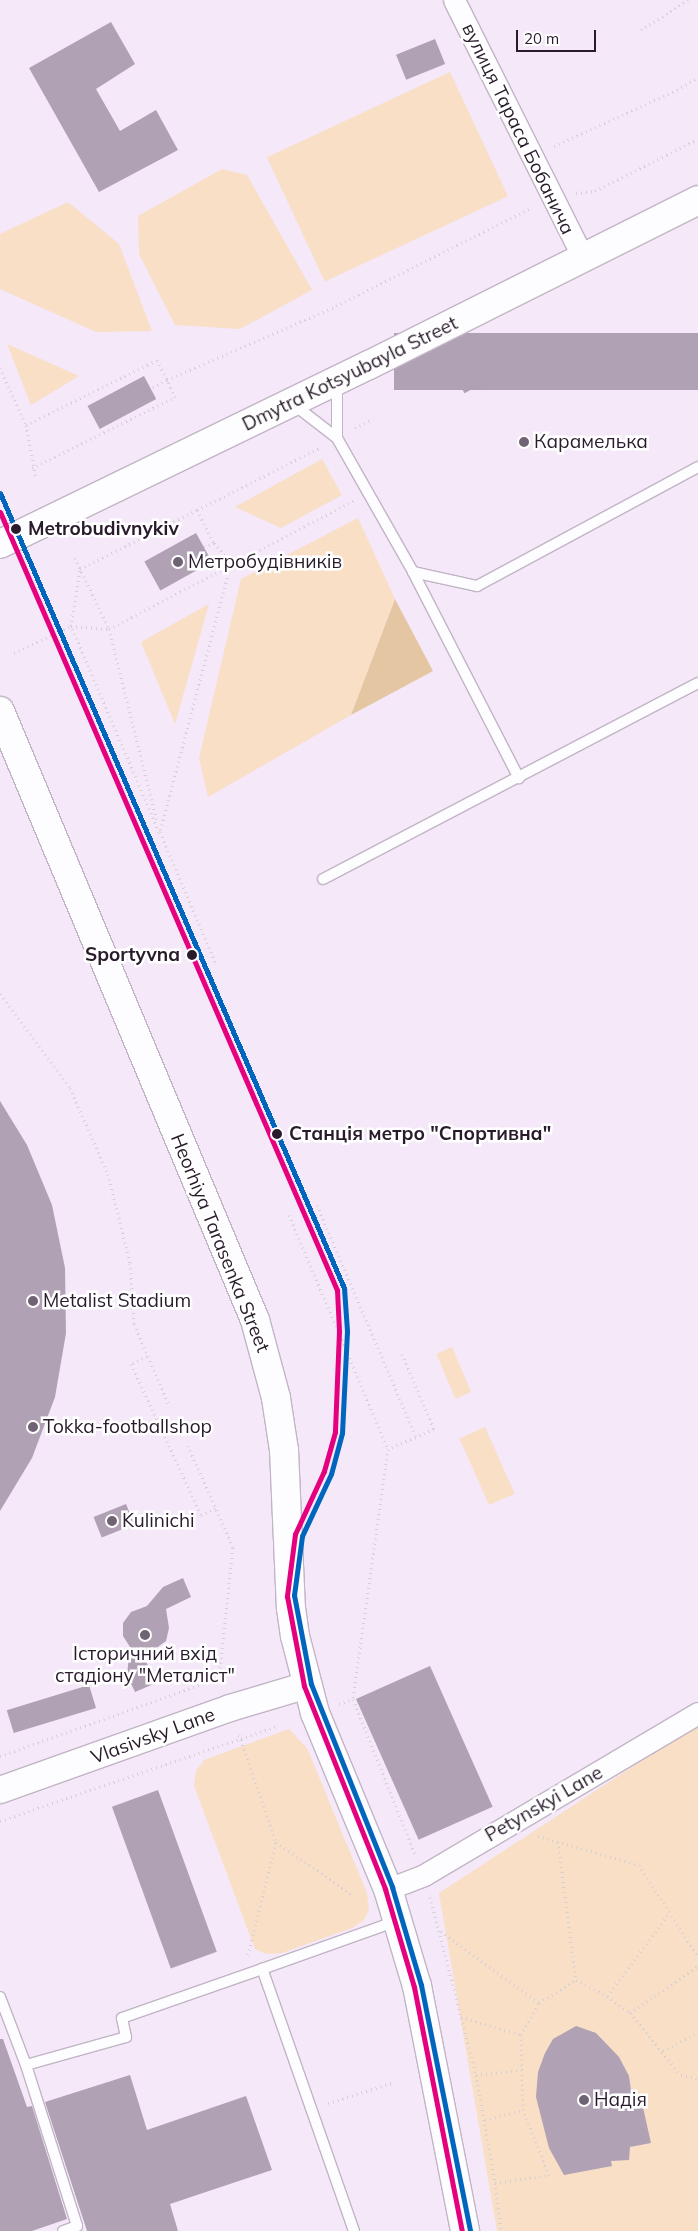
<!DOCTYPE html>
<meta charset="utf-8">
<style>
body{margin:0}
#map{position:relative;width:698px;height:2231px;overflow:hidden;background:#f4e8f9;font-family:Mulish,sans-serif}
div>[style]{position:absolute}
.green>*{inset:0;background:#f8dfc6;transform-origin:0 0}
.forest>*{inset:0;background:#e5c6a3}
.building>*{inset:0;background:#b0a1b5;transform-origin:0 0}
.path>*{height:3px;margin-top:-1.5px;transform-origin:0;background:repeating-linear-gradient(90deg,#d4d0d5 0 1px,transparent 0 5px)}
.roads{filter:drop-shadow(1px 0 #c1b5c5) drop-shadow(-1px 0 #c1b5c5) drop-shadow(0 1px #c1b5c5) drop-shadow(0 -1px #c1b5c5)}
.service>*{height:10px;margin:-5px;padding:0 5px;transform-origin:5px;border-radius:5px;background:#fdfcfe}
.minor>*{height:21px;margin:-10.5px;padding:0 10.5px;transform-origin:10.5px;border-radius:10.5px;background:#fdfcfe}
.tertiary>*{height:26px;margin:-13px;padding:0 13px;transform-origin:13px;border-radius:13px;background:#fdfcfe}
.secondary>*{height:28px;margin:-14px;padding:0 14px;transform-origin:14px;border-radius:14px;background:#fdfcfe}
.tram-1>*{height:5px;margin:-2.5px;padding:0 2.5px;transform-origin:2.5px;border-radius:2.5px;background:#0065bd}
.tram-2>*{height:5px;margin:-2.5px;padding:0 2.5px;transform-origin:2.5px;border-radius:2.5px;background:#e5007d}
.dots>*{width:14px;height:14px;translate:-50% -50%;box-sizing:border-box;border:2px solid #fff;border-radius:50%}
span{translate:-50% -50%;white-space:nowrap;text-align:center;line-height:1.15;-webkit-text-stroke:5px #fff;paint-order:stroke}
.street-label{font-size:19px;color:#291b2c}
.poi-label{font-size:19px;color:#291b2c}
.left{translate:0 -50%;text-align:left}
.stop-label{font-size:19px;color:#291b2c;font-weight:700}
.right{translate:-100% -50%;text-align:right}
.scale{position:absolute;left:516px;top:30px;width:80px;height:22px;box-sizing:border-box;border:2px solid #291b2c;border-top:0;padding-left:6px;font-size:15px;line-height:18px;white-space:nowrap;color:#291b2c;-webkit-text-stroke:4px #fff;paint-order:stroke}
</style>
<div id="map">
<div class="green">
<div style="left:450px;top:72px;width:137px;height:202px;rotate:65deg"></div>
<div style="clip-path:polygon(222px 169px,247px 175px,312px 290px,240px 329px,175px 325px,139px 254px,138px 216px)"></div>
<div style="clip-path:polygon(68px 202px,119px 244px,152px 331px,96px 332px,0 289px,0 234px)"></div>
<div style="clip-path:polygon(7px 344px,79px 376px,31px 405px)"></div>
<div style="clip-path:polygon(322px 459px,342px 495px,281px 528px,235px 507px)"></div>
<div style="clip-path:polygon(358px 518px,395px 599px,351px 715px,208px 797px,199px 758px,241px 579px)"></div>
<div style="clip-path:polygon(209px 604px,175px 724px,141px 642px)"></div>
<div style="left:452px;top:1347px;width:49px;height:17px;rotate:67deg"></div>
<div style="left:485px;top:1427px;width:73px;height:28px;rotate:66deg"></div>
<div style="clip-path:polygon(698px 1724px,698px 2231px,497px 2231px,439px 1893px)"></div>
<div style="clip-path:polygon(289px 1729px,307px 1748px,367px 1893px,369px 1910px,364px 1920px,352px 1928px,282px 1953px,266px 1954px,255px 1949px,194px 1786px,196px 1771px,204px 1760px)"></div>
</div>
<div class="forest">
<div style="clip-path:polygon(395px 599px,433px 671px,351px 715px)"></div>
</div>
<div class="building">
<div style="clip-path:polygon(111px 22px,135px 64px,96px 89px,120px 131px,156px 110px,178px 150px,99px 192px,29px 68px)"></div>
<div style="left:435px;top:39px;width:27px;height:42px;rotate:68deg"></div>
<div style="left:698px;top:333px;width:57px;height:304px;rotate:90deg"></div>
<div style="left:507px;top:340px;width:26px;height:63px;rotate:61deg"></div>
<div style="left:144px;top:376px;width:26px;height:64px;rotate:62deg"></div>
<div style="left:196px;top:533px;width:33px;height:59px;rotate:61deg"></div>
<div style="clip-path:polygon(0 1101px,27px 1145px,52px 1205px,65px 1268px,66px 1333px,55px 1397px,32px 1458px,0 1511px)"></div>
<div style="left:126px;top:1504px;width:22px;height:35px;rotate:68deg"></div>
<div style="clip-path:polygon(183px 1578px,191px 1597px,166px 1609px,169px 1628px,166px 1641px,144px 1657px,156px 1683px,135px 1692px,127px 1675px,130px 1647px,123px 1636px,123px 1623px,131px 1612px,147px 1606px,163px 1587px)"></div>
<div style="left:430px;top:1666px;width:154px;height:81px;rotate:66deg"></div>
<div style="left:89px;top:1685px;width:24px;height:86px;rotate:73deg"></div>
<div style="left:158px;top:1790px;width:172px;height:49px;rotate:70deg"></div>
<div style="clip-path:polygon(576px 2026px,596px 2033px,619px 2057px,629px 2076px,633px 2104px,642px 2103px,651px 2143px,630px 2147px,629px 2160px,611px 2161px,612px 2166px,564px 2175px,549px 2148px,536px 2097px,538px 2072px,545px 2053px,553px 2039px)"></div>
<div style="clip-path:polygon(0 2039px,3px 2039px,27px 2107px,32px 2106px,67px 2219px,32px 2231px,0 2231px)"></div>
<div style="clip-path:polygon(130px 2075px,147px 2130px,246px 2096px,272px 2170px,170px 2204px,178px 2231px,87px 2231px,45px 2102px)"></div>
</div>
<div class="path">
<div style="left:641px;top:30px;width:56px;rotate:-32.6deg"></div>
<div style="left:554px;top:146px;width:135px;rotate:-24.5deg"></div>
<div style="left:677px;top:90px;width:25px;rotate:-32deg"></div>
<div style="left:576px;top:193px;width:19px;rotate:-6deg"></div>
<div style="left:595px;top:191px;width:115px;rotate:-26.8deg"></div>
<div style="left:0;top:368px;width:63px;rotate:65.5deg"></div>
<div style="left:26px;top:425px;width:146px;rotate:-26.4deg"></div>
<div style="left:157px;top:360px;width:22px;rotate:63deg"></div>
<div style="left:167px;top:380px;width:184px;rotate:-23.6deg"></div>
<div style="left:336px;top:306px;width:218px;rotate:-26.7deg"></div>
<div style="left:26px;top:425px;width:54px;rotate:79.3deg"></div>
<div style="left:355px;top:428px;width:20px;rotate:-27deg"></div>
<div style="left:32px;top:468px;width:160px;rotate:-26.4deg"></div>
<div style="left:175px;top:397px;width:19px;rotate:-115deg"></div>
<div style="left:167px;top:380px;width:18px;rotate:153deg"></div>
<div style="left:197px;top:510px;width:137px;rotate:-26.9deg"></div>
<div style="left:204px;top:547px;width:11px;rotate:-22deg"></div>
<div style="left:214px;top:543px;width:26px;rotate:50deg"></div>
<div style="left:231px;top:563px;width:278px;rotate:104.8deg"></div>
<div style="left:160px;top:832px;width:143px;rotate:67deg"></div>
<div style="left:75px;top:558px;width:79px;rotate:64.4deg"></div>
<div style="left:109px;top:629px;width:199px;rotate:76deg"></div>
<div style="left:14px;top:653px;width:63px;rotate:-25.3deg"></div>
<div style="left:71px;top:626px;width:38px;rotate:5deg"></div>
<div style="left:109px;top:629px;width:276px;rotate:-27.7deg"></div>
<div style="left:159px;top:832px;width:224px;rotate:-113.1deg"></div>
<div style="left:71px;top:626px;width:58px;rotate:-81deg"></div>
<div style="left:80px;top:569px;width:131px;rotate:-26.8deg"></div>
<div style="left:197px;top:510px;width:37px;rotate:63deg"></div>
<div style="left:0;top:994px;width:117px;rotate:53.3deg"></div>
<div style="left:70px;top:1088px;width:94px;rotate:66.2deg"></div>
<div style="left:108px;top:1174px;width:92px;rotate:76.1deg"></div>
<div style="left:130px;top:1263px;width:61px;rotate:86.2deg"></div>
<div style="left:134px;top:1324px;width:90px;rotate:66.6deg"></div>
<div style="left:317px;top:1205px;width:252px;rotate:66.9deg"></div>
<div style="left:289px;top:1215px;width:254px;rotate:67.1deg"></div>
<div style="left:402px;top:1354px;width:82px;rotate:66.9deg"></div>
<div style="left:434px;top:1429px;width:50px;rotate:156.5deg"></div>
<div style="left:388px;top:1449px;width:252px;rotate:98deg"></div>
<div style="left:353px;top:1699px;width:167px;rotate:68.2deg"></div>
<div style="left:147px;top:1356px;width:18px;rotate:153deg"></div>
<div style="left:131px;top:1364px;width:166px;rotate:65.1deg"></div>
<div style="left:201px;top:1515px;width:17px;rotate:-25deg"></div>
<div style="left:339px;top:1704px;width:15px;rotate:-20deg"></div>
<div style="left:239px;top:1735px;width:113px;rotate:70.9deg"></div>
<div style="left:276px;top:1842px;width:91px;rotate:34.7deg"></div>
<div style="left:0;top:1756px;width:232px;rotate:-19.6deg"></div>
<div style="left:219px;top:1678px;width:132px;rotate:-83.9deg"></div>
<div style="left:233px;top:1547px;width:111px;rotate:-114deg"></div>
<div style="left:0;top:1821px;width:294px;rotate:-18.9deg"></div>
<div style="left:538px;top:1836px;width:105px;rotate:16deg"></div>
<div style="left:639px;top:1865px;width:109px;rotate:57.3deg"></div>
<div style="left:558px;top:1842px;width:139px;rotate:82.6deg"></div>
<div style="left:430px;top:1897px;width:184px;rotate:75.5deg"></div>
<div style="left:476px;top:2075px;width:110px;rotate:80deg"></div>
<div style="left:495px;top:2183px;width:55px;rotate:-8.4deg"></div>
<div style="left:549px;top:2175px;width:70px;rotate:-111.8deg"></div>
<div style="left:523px;top:2110px;width:75px;rotate:-91.5deg"></div>
<div style="left:521px;top:2035px;width:37px;rotate:-61deg"></div>
<div style="left:539px;top:2003px;width:44px;rotate:-31.9deg"></div>
<div style="left:576px;top:1980px;width:35px;rotate:27deg"></div>
<div style="left:607px;top:1996px;width:29px;rotate:36deg"></div>
<div style="left:630px;top:2013px;width:80px;rotate:50.6deg"></div>
<div style="left:681px;top:2075px;width:17px;rotate:13deg"></div>
<div style="left:441px;top:1931px;width:122px;rotate:36.3deg"></div>
<div style="left:248px;top:1955px;width:116px;rotate:-76.1deg"></div>
<div style="left:607px;top:1996px;width:104px;rotate:-53.2deg"></div>
<div style="left:630px;top:2013px;width:83px;rotate:-34.7deg"></div>
<div style="left:461px;top:2017px;width:63px;rotate:16.7deg"></div>
<div style="left:663px;top:2051px;width:40px;rotate:-28deg"></div>
<div style="left:476px;top:2075px;width:46px;rotate:-6.2deg"></div>
<div style="left:328px;top:2103px;width:67px;rotate:-17.4deg"></div>
<div style="left:485px;top:2120px;width:39px;rotate:-15deg"></div>
<div style="left:495px;top:2183px;width:48px;rotate:82.9deg"></div>
</div>
<div class="roads">
<div class="service">
<div style="left:337px;top:382px;width:56px;rotate:90deg"></div>
<div style="left:293px;top:404px;width:56px;rotate:37.7deg"></div>
<div style="left:337px;top:438px;width:154px;rotate:60.4deg"></div>
<div style="left:413px;top:572px;width:232px;rotate:62.8deg"></div>
<div style="left:413px;top:572px;width:66px;rotate:12.3deg"></div>
<div style="left:477px;top:586px;width:251px;rotate:-28.3deg"></div>
<div style="left:323px;top:879px;width:423px;rotate:-27.6deg"></div>
<div style="left:0;top:1997px;width:73px;rotate:69.1deg"></div>
<div style="left:26px;top:2065px;width:169px;rotate:72.4deg"></div>
<div style="left:77px;top:2226px;width:15px;rotate:160deg"></div>
<div style="left:26px;top:2065px;width:104px;rotate:-15.6deg"></div>
<div style="left:126px;top:2037px;width:19px;rotate:-102deg"></div>
<div style="left:122px;top:2018px;width:148px;rotate:-19.3deg"></div>
<div style="left:354px;top:2231px;width:278px;rotate:-109.3deg"></div>
<div style="left:262px;top:1969px;width:143px;rotate:-19.6deg"></div>
</div>
<div class="minor">
<div style="left:454px;top:0;width:288px;rotate:63.4deg"></div>
<div style="left:388px;top:1889px;width:39px;rotate:-21deg"></div>
<div style="left:424px;top:1875px;width:318px;rotate:-30.6deg"></div>
</div>
<div class="tertiary">
<div style="left:0;top:1790px;width:244px;rotate:-19.6deg"></div>
<div style="left:230px;top:1708px;width:80px;rotate:-16.6deg"></div>
</div>
<div class="secondary">
<div style="left:0;top:544px;width:410px;rotate:-25.9deg"></div>
<div style="left:369px;top:365px;width:368px;rotate:-26.6deg"></div>
<div style="left:0;top:711px;width:660px;rotate:67.28deg"></div>
<div style="left:255px;top:1320px;width:81px;rotate:74.9deg"></div>
<div style="left:276px;top:1398px;width:53px;rotate:81.3deg"></div>
<div style="left:284px;top:1450px;width:158px;rotate:87.5deg"></div>
<div style="left:291px;top:1608px;width:28px;rotate:82deg"></div>
<div style="left:295px;top:1636px;width:80px;rotate:75.4deg"></div>
<div style="left:315px;top:1713px;width:191px;rotate:67.5deg"></div>
<div style="left:388px;top:1889px;width:101px;rotate:73.4deg"></div>
<div style="left:417px;top:1986px;width:250px;rotate:78.9deg"></div>
</div>
</div>
<div class="tram-1">
<div style="left:0;top:493px;width:866px;rotate:66.6deg"></div>
<div style="left:344px;top:1288px;width:43px;rotate:86deg"></div>
<div style="left:347px;top:1331px;width:102px;rotate:92.8deg"></div>
<div style="left:342px;top:1433px;width:42px;rotate:105deg"></div>
<div style="left:331px;top:1474px;width:68px;rotate:115.1deg"></div>
<div style="left:302px;top:1536px;width:60px;rotate:97.7deg"></div>
<div style="left:294px;top:1595px;width:91px;rotate:79.2deg"></div>
<div style="left:311px;top:1684px;width:219px;rotate:68.2deg"></div>
<div style="left:392px;top:1887px;width:102px;rotate:73.5deg"></div>
<div style="left:421px;top:1985px;width:251px;rotate:78.7deg"></div>
</div>
<div class="tram-2">
<div style="left:0;top:512px;width:848px;rotate:66.58deg"></div>
<div style="left:337px;top:1290px;width:41px;rotate:87.2deg"></div>
<div style="left:339px;top:1331px;width:101px;rotate:92.3deg"></div>
<div style="left:335px;top:1432px;width:41px;rotate:105.8deg"></div>
<div style="left:324px;top:1471px;width:69px;rotate:114.7deg"></div>
<div style="left:295px;top:1534px;width:63px;rotate:97.4deg"></div>
<div style="left:287px;top:1596px;width:92px;rotate:79.3deg"></div>
<div style="left:304px;top:1686px;width:219px;rotate:68.2deg"></div>
<div style="left:385px;top:1889px;width:102px;rotate:73.5deg"></div>
<div style="left:414px;top:1987px;width:249px;rotate:78.9deg"></div>
</div>
<div class="dots">
<div style="left:524px;top:442px;background:#706374"></div>
<div style="left:16px;top:529px;background:#291b2c"></div>
<div style="left:178px;top:562px;background:#706374"></div>
<div style="left:192px;top:955px;background:#291b2c"></div>
<div style="left:277px;top:1134px;background:#291b2c"></div>
<div style="left:33px;top:1301px;background:#706374"></div>
<div style="left:33px;top:1427px;background:#706374"></div>
<div style="left:112px;top:1521px;background:#706374"></div>
<div style="left:145px;top:1635px;background:#706374"></div>
<div style="left:584px;top:2100px;background:#706374"></div>
</div>
<div class="street-label">
<span style="left:518px;top:129px;rotate:64deg">вулиця Тараса Бобанича</span>
<span style="left:350px;top:374px;rotate:-26deg">Dmytra Kotsyubayla Street</span>
<span style="left:220px;top:1243px;rotate:68deg">Heorhiya Tarasenka Street</span>
<span style="left:153px;top:1736px;rotate:-20deg">Vlasivsky Lane</span>
<span style="left:544px;top:1804px;rotate:-30deg">Petynskyi Lane</span>
</div>
<div class="poi-label">
<span class="left" style="left:534px;top:442px">Карамелька</span>
<span class="left" style="left:188px;top:562px">Метробудівників</span>
<span class="left" style="left:43px;top:1301px">Metalist Stadium</span>
<span class="left" style="left:43px;top:1427px">Tokka-footballshop</span>
<span class="left" style="left:122px;top:1521px">Kulinichi</span>
<span style="left:145px;top:1665px">Історичний вхід<br>стадіону "Металіст"</span>
<span class="left" style="left:594px;top:2100px">Надія</span>
</div>
<div class="stop-label">
<span class="left" style="left:28px;top:529px">Metrobudіvnykіv</span>
<span class="right" style="left:180px;top:955px">Sportyvna</span>
<span class="left" style="left:289px;top:1134px">Станція метро "Спортивна"</span>
</div>
<div class="scale">20 m</div>
</div>
